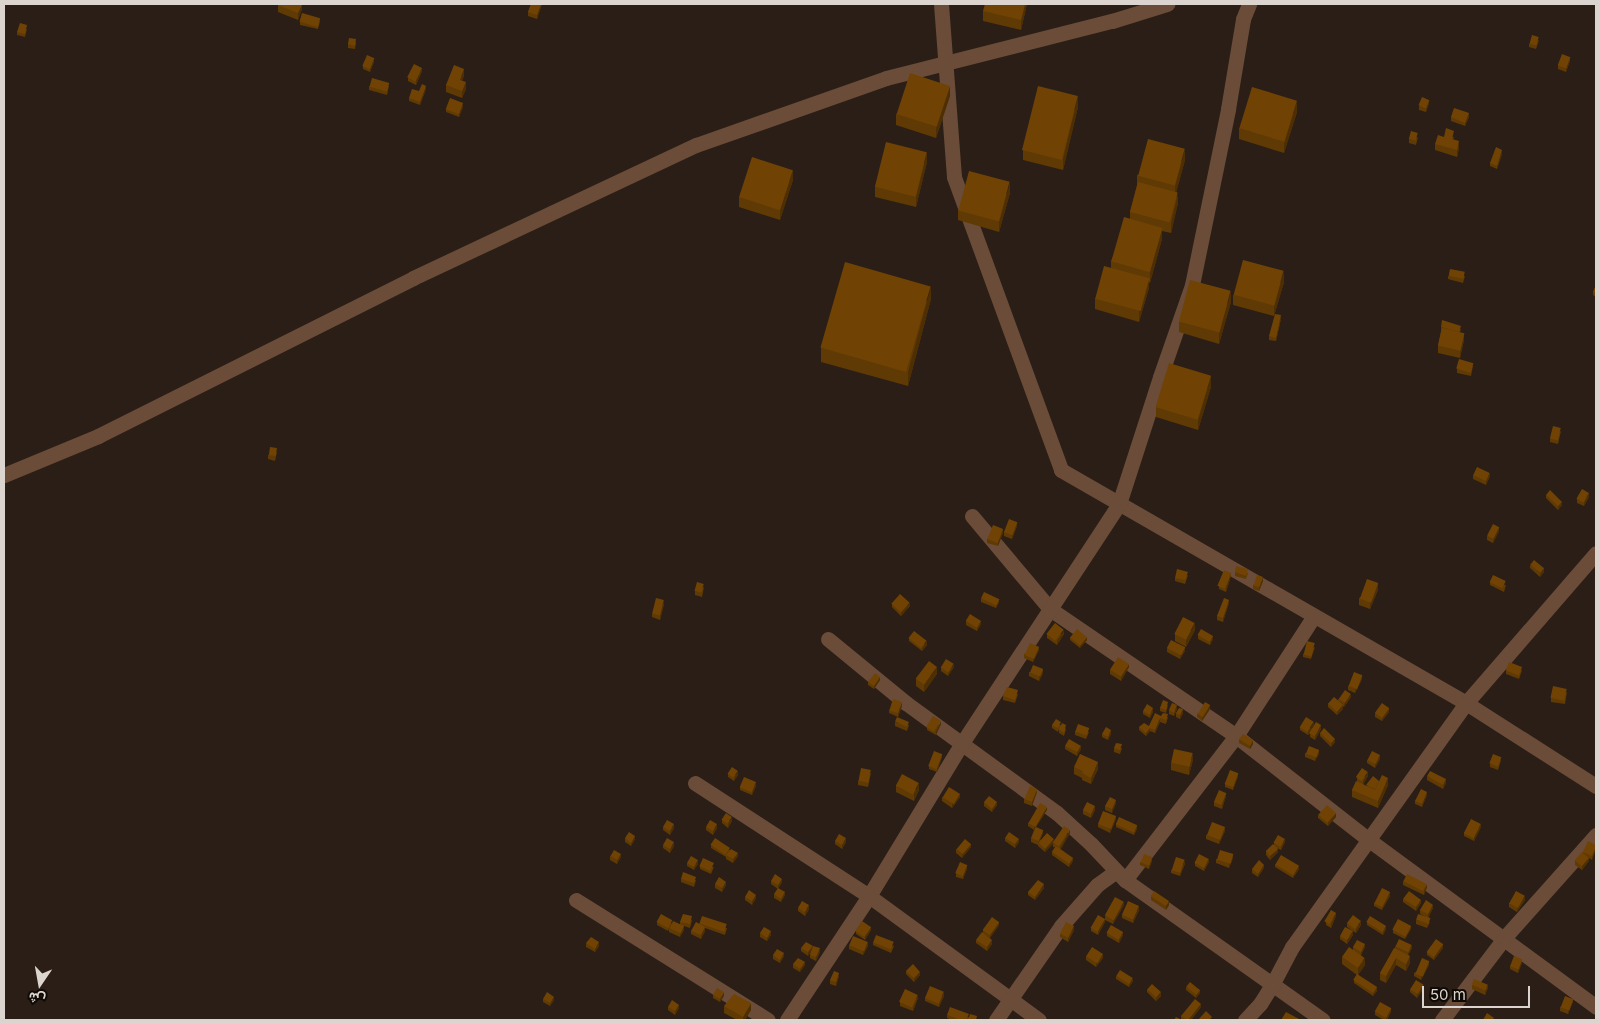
<!DOCTYPE html>
<meta charset="utf-8">
<style>
body{margin:0}
#map{position:relative;width:1600px;height:1024px;overflow:hidden;background:#2a1e16;font-family:Inter,Vazirmatn,sans-serif}
div>[style]{position:absolute}
.minor>*{height:15px;margin:-7.5px;padding:0 7.5px;transform-origin:7.5px;border-radius:7.5px;background:#6a4c38}
.wall>*{inset:0;background:#603a04}
.shaded-wall>*{inset:0;background:#4e2f04}
.building>*{inset:0;background:#704305;transform-origin:0 0}
span{translate:-50% -50%;white-space:nowrap;text-align:center;line-height:1.15;-webkit-text-stroke:4px #0f0a06;paint-order:stroke}
.frame{position:absolute;inset:0;border:5px solid #dcd4ce;pointer-events:none}
.north{position:absolute;left:15px;top:959px;width:50px;height:50px;-webkit-text-stroke:4px #0f0a06;paint-order:stroke;rotate:192deg;font-size:14px;font-weight:700;line-height:20px;text-align:center;color:#dcd4ce}
.north::after{content:'';display:block;margin:auto;width:18px;height:22px;background:#dcd4ce;clip-path:polygon(50% 0,100% 100%,50% 72%,0 100%)}
.scale{position:absolute;left:1422px;top:986px;width:108px;height:22px;box-sizing:border-box;border:2px solid #dcd4ce;border-top:0;padding-left:6px;font-size:15px;line-height:18px;white-space:nowrap;color:#dcd4ce;-webkit-text-stroke:4px #0f0a06;paint-order:stroke}
</style>
<div id="map">
<div class="minor">
<div style="left:941px;top:4px;width:173px;rotate:85.7deg"></div>
<div style="left:954px;top:177px;width:312px;rotate:69.9deg"></div>
<div style="left:1061px;top:470px;width:467px;rotate:29.9deg"></div>
<div style="left:1466px;top:703px;width:154px;rotate:32.6deg"></div>
<div style="left:4px;top:475px;width:102px;rotate:-22.5deg"></div>
<div style="left:98px;top:436px;width:352px;rotate:-26.6deg"></div>
<div style="left:413px;top:278px;width:313px;rotate:-25.2deg"></div>
<div style="left:696px;top:145px;width:201px;rotate:-19.4deg"></div>
<div style="left:886px;top:78px;width:233px;rotate:-14.2deg"></div>
<div style="left:1112px;top:21px;width:58px;rotate:-17.2deg"></div>
<div style="left:972px;top:516px;width:121px;rotate:50deg"></div>
<div style="left:1050px;top:609px;width:225px;rotate:34.3deg"></div>
<div style="left:1236px;top:736px;width:169px;rotate:38deg"></div>
<div style="left:1369px;top:840px;width:282px;rotate:36.3deg"></div>
<div style="left:828px;top:639px;width:101px;rotate:39.4deg"></div>
<div style="left:906px;top:703px;width:187px;rotate:36.1deg"></div>
<div style="left:1057px;top:813px;width:46px;rotate:42.4deg"></div>
<div style="left:1091px;top:844px;width:50px;rotate:46.6deg"></div>
<div style="left:1125px;top:880px;width:242px;rotate:35.3deg"></div>
<div style="left:695px;top:783px;width:207px;rotate:33deg"></div>
<div style="left:869px;top:896px;width:210px;rotate:36.1deg"></div>
<div style="left:1125px;top:880px;width:182px;rotate:-52.4deg"></div>
<div style="left:1236px;top:736px;width:143px;rotate:-57deg"></div>
<div style="left:576px;top:900px;width:226px;rotate:32deg"></div>
<div style="left:787px;top:1020px;width:149px;rotate:-56.5deg"></div>
<div style="left:869px;top:896px;width:179px;rotate:-58.7deg"></div>
<div style="left:962px;top:743px;width:286px;rotate:-56.7deg"></div>
<div style="left:1119px;top:504px;width:133px;rotate:-72.1deg"></div>
<div style="left:1160px;top:377px;width:97px;rotate:-70.8deg"></div>
<div style="left:1192px;top:285px;width:180px;rotate:-78.4deg"></div>
<div style="left:1228px;top:109px;width:91px;rotate:-80.5deg"></div>
<div style="left:1243px;top:19px;width:16px;rotate:-68deg"></div>
<div style="left:996px;top:1020px;width:114px;rotate:-55.3deg"></div>
<div style="left:1061px;top:926px;width:55px;rotate:-48.7deg"></div>
<div style="left:1097px;top:885px;width:22px;rotate:-36deg"></div>
<div style="left:1245px;top:1020px;width:22px;rotate:-47deg"></div>
<div style="left:1260px;top:1004px;width:25px;rotate:-58deg"></div>
<div style="left:1273px;top:983px;width:41px;rotate:-62.2deg"></div>
<div style="left:1292px;top:947px;width:300px;rotate:-54.5deg"></div>
<div style="left:1466px;top:703px;width:198px;rotate:-49.1deg"></div>
<div style="left:1442px;top:1020px;width:104px;rotate:-52.8deg"></div>
<div style="left:1505px;top:937px;width:137px;rotate:-48.3deg"></div>
</div>
<div class="wall">
<div style="clip-path:polygon(278px 4px,302px 4px,302px 9px,298px 20px,278px 12px)"></div>
<div style="clip-path:polygon(531px 4px,542px 4px,537px 19px,528px 16px,528px 12px)"></div>
<div style="clip-path:polygon(1027px 4px,1021px 30px,983px 21px,983px 11px)"></div>
<div style="clip-path:polygon(320px 21px,318px 29px,300px 25px,300px 22px)"></div>
<div style="clip-path:polygon(27px 29px,25px 37px,17px 35px,17px 32px)"></div>
<div style="clip-path:polygon(1539px 40px,1536px 49px,1529px 47px,1529px 44px)"></div>
<div style="clip-path:polygon(356px 42px,355px 49px,348px 48px,348px 44px)"></div>
<div style="clip-path:polygon(1570px 61px,1566px 72px,1558px 69px,1558px 65px)"></div>
<div style="clip-path:polygon(374px 62px,370px 72px,363px 69px,363px 66px)"></div>
<div style="clip-path:polygon(422px 71px,416px 85px,408px 81px,408px 78px)"></div>
<div style="clip-path:polygon(464px 76px,462px 80px,466px 89px,462px 98px,446px 92px,446px 85px)"></div>
<div style="clip-path:polygon(369px 86px,389px 86px,387px 95px,369px 90px)"></div>
<div style="clip-path:polygon(426px 89px,420px 105px,409px 101px,409px 98px,419px 91px)"></div>
<div style="clip-path:polygon(950px 96px,936px 138px,896px 125px,896px 114px)"></div>
<div style="clip-path:polygon(1429px 103px,1426px 112px,1419px 110px,1419px 106px)"></div>
<div style="clip-path:polygon(463px 107px,459px 117px,446px 112px,446px 109px)"></div>
<div style="clip-path:polygon(1078px 107px,1063px 170px,1023px 160px,1023px 150px)"></div>
<div style="clip-path:polygon(1297px 112px,1284px 153px,1239px 139px,1239px 128px)"></div>
<div style="clip-path:polygon(1451px 117px,1469px 117px,1465px 126px,1451px 121px)"></div>
<div style="clip-path:polygon(1418px 137px,1416px 145px,1409px 143px,1409px 139px)"></div>
<div style="clip-path:polygon(1444px 137px,1454px 137px,1453px 140px,1459px 148px,1457px 157px,1435px 150px,1435px 144px)"></div>
<div style="clip-path:polygon(1502px 154px,1497px 169px,1490px 166px,1490px 163px)"></div>
<div style="clip-path:polygon(1185px 160px,1176px 193px,1178px 203px,1171px 233px,1162px 231px,1162px 239px,1150px 283px,1149px 282px,1149px 288px,1139px 322px,1095px 309px,1095px 299px,1111px 268px,1111px 261px,1130px 219px,1130px 212px,1137px 185px,1137px 175px)"></div>
<div style="clip-path:polygon(927px 162px,916px 207px,875px 197px,875px 187px)"></div>
<div style="clip-path:polygon(793px 180px,780px 220px,739px 207px,739px 197px)"></div>
<div style="clip-path:polygon(1010px 193px,999px 232px,958px 220px,958px 210px)"></div>
<div style="clip-path:polygon(1448px 276px,1465px 276px,1463px 283px,1448px 279px)"></div>
<div style="clip-path:polygon(1284px 282px,1274px 316px,1233px 305px,1233px 295px)"></div>
<div style="clip-path:polygon(1596px 285px,1596px 297px,1593px 295px,1593px 292px)"></div>
<div style="clip-path:polygon(931px 299px,908px 386px,821px 362px,821px 348px)"></div>
<div style="clip-path:polygon(1231px 302px,1219px 344px,1179px 332px,1179px 322px)"></div>
<div style="clip-path:polygon(1281px 319px,1276px 341px,1269px 340px,1269px 336px)"></div>
<div style="clip-path:polygon(1441px 327px,1461px 329px,1460px 332px,1464px 340px,1460px 358px,1438px 353px,1438px 346px,1441px 331px)"></div>
<div style="clip-path:polygon(1473px 366px,1471px 376px,1457px 373px,1457px 369px)"></div>
<div style="clip-path:polygon(1211px 387px,1198px 430px,1156px 417px,1156px 407px)"></div>
<div style="clip-path:polygon(1561px 431px,1558px 444px,1550px 442px,1550px 439px)"></div>
<div style="clip-path:polygon(277px 452px,275px 461px,268px 459px,268px 455px)"></div>
<div style="clip-path:polygon(1473px 475px,1490px 476px,1486px 485px,1473px 479px)"></div>
<div style="clip-path:polygon(1546px 495px,1562px 505px,1558px 510px,1546px 498px)"></div>
<div style="clip-path:polygon(1589px 497px,1584px 506px,1577px 503px,1577px 499px)"></div>
<div style="clip-path:polygon(1017px 526px,1012px 539px,1004px 536px,1004px 532px)"></div>
<div style="clip-path:polygon(1499px 531px,1493px 543px,1487px 540px,1487px 536px)"></div>
<div style="clip-path:polygon(1003px 533px,998px 546px,987px 543px,987px 539px)"></div>
<div style="clip-path:polygon(1530px 565px,1544px 572px,1540px 577px,1530px 568px)"></div>
<div style="clip-path:polygon(1235px 572px,1248px 573px,1246px 579px,1235px 576px)"></div>
<div style="clip-path:polygon(1188px 575px,1185px 584px,1175px 581px,1175px 578px)"></div>
<div style="clip-path:polygon(1231px 576px,1226px 592px,1219px 589px,1219px 586px)"></div>
<div style="clip-path:polygon(1263px 581px,1259px 591px,1253px 589px,1253px 585px)"></div>
<div style="clip-path:polygon(1490px 582px,1506px 585px,1504px 592px,1490px 585px)"></div>
<div style="clip-path:polygon(704px 587px,702px 597px,695px 595px,695px 591px)"></div>
<div style="clip-path:polygon(1378px 590px,1370px 609px,1359px 605px,1359px 598px)"></div>
<div style="clip-path:polygon(981px 598px,999px 602px,996px 608px,981px 602px)"></div>
<div style="clip-path:polygon(1229px 603px,1223px 622px,1217px 620px,1217px 616px)"></div>
<div style="clip-path:polygon(664px 604px,660px 620px,652px 617px,652px 614px)"></div>
<div style="clip-path:polygon(892px 604px,910px 606px,901px 616px,892px 607px)"></div>
<div style="clip-path:polygon(966px 621px,981px 624px,977px 631px,966px 625px)"></div>
<div style="clip-path:polygon(1195px 630px,1186px 647px,1175px 641px,1175px 634px)"></div>
<div style="clip-path:polygon(1047px 634px,1064px 634px,1057px 645px,1047px 638px)"></div>
<div style="clip-path:polygon(1198px 635px,1213px 639px,1210px 645px,1198px 639px)"></div>
<div style="clip-path:polygon(1070px 637px,1087px 640px,1080px 648px,1070px 640px)"></div>
<div style="clip-path:polygon(909px 638px,927px 645px,922px 651px,909px 641px)"></div>
<div style="clip-path:polygon(1315px 647px,1311px 659px,1303px 657px,1303px 654px)"></div>
<div style="clip-path:polygon(1167px 648px,1185px 651px,1180px 659px,1167px 652px)"></div>
<div style="clip-path:polygon(1039px 650px,1033px 662px,1024px 658px,1024px 654px)"></div>
<div style="clip-path:polygon(954px 667px,948px 676px,941px 671px,941px 668px)"></div>
<div style="clip-path:polygon(1129px 667px,1121px 681px,1110px 674px,1110px 670px)"></div>
<div style="clip-path:polygon(1522px 670px,1519px 679px,1506px 674px,1506px 671px)"></div>
<div style="clip-path:polygon(1029px 672px,1043px 673px,1039px 681px,1029px 676px)"></div>
<div style="clip-path:polygon(937px 674px,924px 692px,916px 686px,916px 679px)"></div>
<div style="clip-path:polygon(1362px 679px,1355px 693px,1348px 690px,1348px 686px)"></div>
<div style="clip-path:polygon(880px 680px,874px 689px,868px 685px,868px 682px)"></div>
<div style="clip-path:polygon(1567px 692px,1565px 704px,1551px 702px,1551px 698px)"></div>
<div style="clip-path:polygon(1018px 694px,1015px 703px,1003px 700px,1003px 696px)"></div>
<div style="clip-path:polygon(1351px 697px,1344px 707px,1343px 706px,1343px 709px,1337px 715px,1328px 707px,1328px 704px,1338px 700px,1338px 699px)"></div>
<div style="clip-path:polygon(1168px 705px,1166px 713px,1160px 711px,1160px 708px)"></div>
<div style="clip-path:polygon(902px 706px,898px 717px,889px 713px,889px 710px)"></div>
<div style="clip-path:polygon(1177px 709px,1174px 716px,1169px 714px,1169px 710px)"></div>
<div style="clip-path:polygon(1210px 709px,1202px 721px,1197px 717px,1197px 714px)"></div>
<div style="clip-path:polygon(1143px 711px,1153px 712px,1150px 718px,1143px 714px)"></div>
<div style="clip-path:polygon(1389px 712px,1382px 721px,1375px 717px,1375px 713px)"></div>
<div style="clip-path:polygon(1176px 713px,1183px 713px,1180px 719px,1176px 717px)"></div>
<div style="clip-path:polygon(1161px 716px,1168px 717px,1166px 724px,1160px 722px,1155px 733px,1150px 731px,1146px 736px,1139px 730px,1139px 727px,1149px 726px)"></div>
<div style="clip-path:polygon(895px 722px,909px 725px,907px 731px,895px 726px)"></div>
<div style="clip-path:polygon(941px 724px,936px 735px,927px 730px,927px 727px)"></div>
<div style="clip-path:polygon(1052px 725px,1061px 725px,1066px 729px,1064px 736px,1059px 733px,1059px 729px,1058px 732px,1052px 728px)"></div>
<div style="clip-path:polygon(1300px 727px,1321px 729px,1315px 740px,1310px 737px,1310px 733px,1308px 735px,1300px 730px)"></div>
<div style="clip-path:polygon(1075px 731px,1089px 732px,1086px 739px,1075px 735px)"></div>
<div style="clip-path:polygon(1320px 733px,1335px 742px,1331px 747px,1320px 736px)"></div>
<div style="clip-path:polygon(1102px 734px,1111px 734px,1108px 740px,1102px 737px)"></div>
<div style="clip-path:polygon(1239px 739px,1253px 744px,1250px 749px,1239px 743px)"></div>
<div style="clip-path:polygon(1065px 746px,1081px 749px,1077px 756px,1065px 749px)"></div>
<div style="clip-path:polygon(1114px 748px,1122px 748px,1120px 754px,1114px 752px)"></div>
<div style="clip-path:polygon(1305px 753px,1319px 754px,1315px 761px,1305px 757px)"></div>
<div style="clip-path:polygon(942px 757px,937px 772px,929px 769px,929px 766px)"></div>
<div style="clip-path:polygon(1380px 759px,1375px 768px,1367px 763px,1367px 760px)"></div>
<div style="clip-path:polygon(1193px 760px,1189px 775px,1171px 770px,1171px 763px)"></div>
<div style="clip-path:polygon(1501px 760px,1498px 770px,1490px 767px,1490px 764px)"></div>
<div style="clip-path:polygon(1074px 767px,1098px 769px,1091px 784px,1082px 780px,1082px 778px,1074px 774px)"></div>
<div style="clip-path:polygon(871px 773px,868px 787px,858px 785px,858px 781px)"></div>
<div style="clip-path:polygon(728px 774px,738px 775px,734px 781px,728px 777px)"></div>
<div style="clip-path:polygon(1238px 776px,1233px 790px,1225px 787px,1225px 784px)"></div>
<div style="clip-path:polygon(1368px 776px,1363px 784px,1366px 786px,1379px 781px,1388px 785px,1378px 808px,1352px 797px,1352px 790px,1357px 781px,1357px 778px)"></div>
<div style="clip-path:polygon(1427px 776px,1446px 783px,1443px 789px,1427px 780px)"></div>
<div style="clip-path:polygon(896px 785px,919px 790px,914px 801px,896px 792px)"></div>
<div style="clip-path:polygon(756px 786px,752px 795px,740px 790px,740px 787px)"></div>
<div style="clip-path:polygon(1037px 792px,1032px 806px,1024px 803px,1024px 799px)"></div>
<div style="clip-path:polygon(1427px 795px,1422px 807px,1415px 804px,1415px 801px)"></div>
<div style="clip-path:polygon(1226px 796px,1222px 809px,1214px 806px,1214px 802px)"></div>
<div style="clip-path:polygon(942px 797px,960px 797px,952px 808px,942px 801px)"></div>
<div style="clip-path:polygon(984px 802px,997px 805px,992px 812px,984px 806px)"></div>
<div style="clip-path:polygon(1116px 803px,1112px 813px,1105px 810px,1105px 806px)"></div>
<div style="clip-path:polygon(1047px 810px,1036px 827px,1043px 833px,1040px 840px,1054px 842px,1070px 833px,1060px 849px,1073px 861px,1069px 867px,1052px 855px,1052px 852px,1055px 847px,1053px 847px,1053px 843px,1045px 852px,1038px 846px,1038px 845px,1031px 842px,1031px 838px,1034px 830px,1028px 826px,1028px 823px)"></div>
<div style="clip-path:polygon(1083px 810px,1095px 810px,1091px 818px,1083px 814px)"></div>
<div style="clip-path:polygon(1318px 815px,1336px 817px,1328px 826px,1318px 818px)"></div>
<div style="clip-path:polygon(1116px 819px,1110px 833px,1098px 827px,1098px 824px)"></div>
<div style="clip-path:polygon(722px 820px,732px 821px,728px 828px,722px 823px)"></div>
<div style="clip-path:polygon(1116px 824px,1137px 829px,1134px 835px,1116px 827px)"></div>
<div style="clip-path:polygon(663px 827px,674px 828px,670px 835px,663px 830px)"></div>
<div style="clip-path:polygon(706px 827px,717px 828px,713px 835px,706px 830px)"></div>
<div style="clip-path:polygon(1481px 827px,1474px 841px,1464px 836px,1464px 833px)"></div>
<div style="clip-path:polygon(1225px 831px,1219px 844px,1206px 839px,1206px 835px)"></div>
<div style="clip-path:polygon(625px 838px,635px 839px,631px 846px,625px 842px)"></div>
<div style="clip-path:polygon(1005px 838px,1019px 842px,1015px 848px,1005px 841px)"></div>
<div style="clip-path:polygon(835px 841px,846px 842px,842px 849px,835px 844px)"></div>
<div style="clip-path:polygon(1285px 842px,1281px 850px,1277px 848px,1278px 852px,1270px 860px,1266px 855px,1266px 851px,1274px 845px,1274px 843px)"></div>
<div style="clip-path:polygon(663px 845px,674px 846px,670px 853px,663px 848px)"></div>
<div style="clip-path:polygon(711px 845px,730px 850px,738px 856px,733px 863px,726px 859px,726px 856px,726px 857px,711px 848px)"></div>
<div style="clip-path:polygon(1596px 845px,1592px 860px,1589px 858px,1589px 861px,1582px 870px,1575px 865px,1575px 861px,1583px 852px)"></div>
<div style="clip-path:polygon(971px 847px,962px 858px,956px 853px,956px 849px)"></div>
<div style="clip-path:polygon(610px 856px,621px 857px,617px 864px,610px 860px)"></div>
<div style="clip-path:polygon(1233px 858px,1229px 868px,1216px 863px,1216px 859px)"></div>
<div style="clip-path:polygon(1152px 861px,1149px 869px,1140px 865px,1140px 862px)"></div>
<div style="clip-path:polygon(1209px 862px,1204px 871px,1195px 866px,1195px 863px)"></div>
<div style="clip-path:polygon(687px 863px,698px 864px,694px 870px,687px 866px)"></div>
<div style="clip-path:polygon(1185px 864px,1180px 876px,1171px 873px,1171px 870px)"></div>
<div style="clip-path:polygon(1275px 864px,1299px 869px,1293px 878px,1275px 867px)"></div>
<div style="clip-path:polygon(700px 866px,714px 867px,711px 874px,700px 869px)"></div>
<div style="clip-path:polygon(1264px 868px,1258px 877px,1252px 873px,1252px 869px)"></div>
<div style="clip-path:polygon(967px 869px,963px 879px,956px 877px,956px 873px)"></div>
<div style="clip-path:polygon(681px 879px,696px 880px,694px 887px,681px 882px)"></div>
<div style="clip-path:polygon(771px 881px,782px 882px,778px 889px,771px 884px)"></div>
<div style="clip-path:polygon(1403px 881px,1427px 887px,1424px 895px,1403px 885px)"></div>
<div style="clip-path:polygon(715px 884px,726px 885px,722px 892px,715px 888px)"></div>
<div style="clip-path:polygon(1044px 888px,1035px 900px,1028px 895px,1028px 892px)"></div>
<div style="clip-path:polygon(774px 894px,785px 895px,781px 902px,774px 898px)"></div>
<div style="clip-path:polygon(1151px 896px,1169px 905px,1166px 910px,1151px 900px)"></div>
<div style="clip-path:polygon(1390px 896px,1382px 910px,1374px 906px,1374px 903px)"></div>
<div style="clip-path:polygon(745px 897px,756px 898px,752px 905px,745px 900px)"></div>
<div style="clip-path:polygon(1403px 899px,1421px 903px,1416px 911px,1403px 902px)"></div>
<div style="clip-path:polygon(1525px 900px,1517px 912px,1509px 907px,1509px 903px)"></div>
<div style="clip-path:polygon(1124px 905px,1113px 924px,1105px 920px,1105px 922px,1098px 935px,1091px 931px,1091px 928px,1105px 919px,1105px 916px)"></div>
<div style="clip-path:polygon(798px 908px,809px 909px,805px 916px,798px 911px)"></div>
<div style="clip-path:polygon(1433px 908px,1428px 918px,1420px 914px,1420px 910px)"></div>
<div style="clip-path:polygon(1139px 910px,1133px 923px,1122px 918px,1122px 915px)"></div>
<div style="clip-path:polygon(1336px 916px,1331px 928px,1326px 925px,1326px 922px)"></div>
<div style="clip-path:polygon(692px 920px,690px 928px,684px 926px,684px 930px,680px 937px,669px 932px,669px 929px,668px 931px,657px 925px,657px 922px,680px 924px,680px 922px)"></div>
<div style="clip-path:polygon(1416px 920px,1430px 922px,1427px 928px,1416px 924px)"></div>
<div style="clip-path:polygon(1367px 922px,1386px 929px,1383px 935px,1367px 925px)"></div>
<div style="clip-path:polygon(699px 923px,727px 928px,725px 935px,705px 928px,705px 931px,701px 939px,691px 934px,691px 931px,699px 924px)"></div>
<div style="clip-path:polygon(1347px 923px,1361px 925px,1356px 933px,1347px 927px)"></div>
<div style="clip-path:polygon(999px 925px,990px 938px,983px 934px,983px 930px)"></div>
<div style="clip-path:polygon(1411px 929px,1405px 939px,1393px 933px,1393px 930px)"></div>
<div style="clip-path:polygon(871px 930px,865px 940px,856px 934px,856px 931px)"></div>
<div style="clip-path:polygon(1074px 930px,1068px 942px,1060px 937px,1060px 934px)"></div>
<div style="clip-path:polygon(760px 933px,771px 935px,767px 941px,760px 937px)"></div>
<div style="clip-path:polygon(1107px 933px,1123px 935px,1119px 943px,1107px 936px)"></div>
<div style="clip-path:polygon(1353px 935px,1347px 944px,1340px 939px,1340px 936px)"></div>
<div style="clip-path:polygon(976px 940px,992px 944px,987px 951px,976px 943px)"></div>
<div style="clip-path:polygon(873px 942px,894px 946px,891px 953px,873px 945px)"></div>
<div style="clip-path:polygon(586px 943px,599px 946px,595px 952px,586px 947px)"></div>
<div style="clip-path:polygon(849px 945px,868px 946px,863px 955px,849px 949px)"></div>
<div style="clip-path:polygon(1395px 946px,1412px 948px,1408px 955px,1410px 963px,1406px 971px,1396px 965px,1386px 983px,1380px 980px,1380px 973px,1395px 948px)"></div>
<div style="clip-path:polygon(1353px 947px,1365px 947px,1361px 955px,1365px 965px,1358px 975px,1377px 991px,1373px 996px,1354px 983px,1354px 980px,1357px 975px,1342px 964px,1342px 957px,1353px 950px)"></div>
<div style="clip-path:polygon(801px 948px,813px 948px,820px 952px,816px 961px,810px 958px,810px 955px,811px 951px,808px 956px,801px 951px)"></div>
<div style="clip-path:polygon(1443px 948px,1434px 960px,1427px 955px,1427px 952px)"></div>
<div style="clip-path:polygon(773px 955px,784px 956px,780px 963px,773px 959px)"></div>
<div style="clip-path:polygon(1086px 956px,1103px 958px,1096px 967px,1086px 960px)"></div>
<div style="clip-path:polygon(1522px 963px,1518px 973px,1510px 969px,1510px 966px)"></div>
<div style="clip-path:polygon(793px 964px,805px 965px,800px 972px,793px 968px)"></div>
<div style="clip-path:polygon(1429px 965px,1421px 980px,1414px 976px,1414px 973px)"></div>
<div style="clip-path:polygon(906px 971px,920px 975px,914px 982px,906px 974px)"></div>
<div style="clip-path:polygon(839px 976px,836px 986px,830px 984px,830px 980px)"></div>
<div style="clip-path:polygon(1116px 976px,1133px 981px,1129px 987px,1116px 979px)"></div>
<div style="clip-path:polygon(1472px 985px,1488px 988px,1485px 995px,1472px 989px)"></div>
<div style="clip-path:polygon(1186px 987px,1200px 993px,1196px 998px,1186px 990px)"></div>
<div style="clip-path:polygon(1424px 988px,1417px 998px,1410px 992px,1410px 989px)"></div>
<div style="clip-path:polygon(1147px 989px,1161px 996px,1156px 1001px,1147px 992px)"></div>
<div style="clip-path:polygon(713px 995px,724px 996px,720px 1002px,713px 998px)"></div>
<div style="clip-path:polygon(944px 996px,939px 1007px,925px 1001px,925px 998px)"></div>
<div style="clip-path:polygon(918px 998px,913px 1011px,900px 1006px,900px 1002px)"></div>
<div style="clip-path:polygon(543px 999px,554px 1000px,550px 1006px,543px 1002px)"></div>
<div style="clip-path:polygon(1573px 1002px,1568px 1014px,1560px 1011px,1560px 1007px)"></div>
<div style="clip-path:polygon(724px 1006px,751px 1010px,745px 1020px,737px 1020px,724px 1013px)"></div>
<div style="clip-path:polygon(668px 1007px,679px 1008px,675px 1015px,668px 1010px)"></div>
<div style="clip-path:polygon(1201px 1007px,1191px 1020px,1182px 1020px,1181px 1019px,1181px 1016px)"></div>
<div style="clip-path:polygon(1375px 1012px,1391px 1012px,1387px 1020px,1384px 1020px,1375px 1015px)"></div>
<div style="clip-path:polygon(947px 1015px,969px 1017px,977px 1020px,952px 1020px,947px 1018px)"></div>
</div>
<div class="shaded-wall">
<div style="clip-path:polygon(302px 4px,302px 9px,298px 20px,298px 13px)"></div>
<div style="clip-path:polygon(541px 4px,542px 4px,537px 19px,537px 15px)"></div>
<div style="clip-path:polygon(1025px 4px,1027px 4px,1021px 30px,1021px 20px)"></div>
<div style="clip-path:polygon(1570px 57px,1570px 61px,1566px 72px,1566px 68px)"></div>
<div style="clip-path:polygon(374px 58px,374px 62px,370px 72px,370px 69px)"></div>
<div style="clip-path:polygon(422px 68px,422px 71px,416px 85px,416px 81px)"></div>
<div style="clip-path:polygon(464px 69px,464px 76px,460px 86px,460px 80px)"></div>
<div style="clip-path:polygon(466px 82px,466px 89px,462px 98px,462px 91px)"></div>
<div style="clip-path:polygon(426px 86px,426px 89px,420px 105px,420px 102px)"></div>
<div style="clip-path:polygon(950px 86px,950px 96px,936px 138px,936px 127px)"></div>
<div style="clip-path:polygon(1078px 96px,1078px 107px,1063px 170px,1063px 159px)"></div>
<div style="clip-path:polygon(1429px 100px,1429px 103px,1426px 112px,1426px 109px)"></div>
<div style="clip-path:polygon(1297px 101px,1297px 112px,1284px 153px,1284px 143px)"></div>
<div style="clip-path:polygon(463px 103px,463px 107px,459px 117px,459px 114px)"></div>
<div style="clip-path:polygon(1469px 113px,1469px 117px,1465px 126px,1465px 123px)"></div>
<div style="clip-path:polygon(1459px 141px,1459px 148px,1457px 157px,1457px 150px)"></div>
<div style="clip-path:polygon(1185px 149px,1185px 160px,1175px 196px,1175px 186px)"></div>
<div style="clip-path:polygon(1502px 150px,1502px 154px,1497px 169px,1497px 166px)"></div>
<div style="clip-path:polygon(927px 152px,927px 162px,916px 207px,916px 197px)"></div>
<div style="clip-path:polygon(793px 170px,793px 180px,780px 220px,780px 210px)"></div>
<div style="clip-path:polygon(1010px 182px,1010px 193px,999px 232px,999px 222px)"></div>
<div style="clip-path:polygon(1178px 193px,1178px 203px,1171px 233px,1171px 223px)"></div>
<div style="clip-path:polygon(1162px 228px,1162px 239px,1150px 283px,1150px 272px)"></div>
<div style="clip-path:polygon(1284px 271px,1284px 282px,1274px 316px,1274px 306px)"></div>
<div style="clip-path:polygon(1149px 278px,1149px 288px,1139px 322px,1139px 312px)"></div>
<div style="clip-path:polygon(931px 286px,931px 299px,908px 386px,908px 372px)"></div>
<div style="clip-path:polygon(1231px 291px,1231px 302px,1219px 344px,1219px 333px)"></div>
<div style="clip-path:polygon(1281px 315px,1281px 319px,1276px 341px,1276px 338px)"></div>
<div style="clip-path:polygon(1464px 333px,1464px 340px,1460px 358px,1460px 351px)"></div>
<div style="clip-path:polygon(1211px 376px,1211px 387px,1198px 430px,1198px 420px)"></div>
<div style="clip-path:polygon(1490px 473px,1490px 476px,1486px 485px,1486px 481px)"></div>
<div style="clip-path:polygon(1589px 493px,1589px 497px,1584px 506px,1584px 503px)"></div>
<div style="clip-path:polygon(1562px 502px,1562px 505px,1558px 510px,1558px 506px)"></div>
<div style="clip-path:polygon(1017px 522px,1017px 526px,1012px 539px,1012px 535px)"></div>
<div style="clip-path:polygon(1499px 527px,1499px 531px,1493px 543px,1493px 539px)"></div>
<div style="clip-path:polygon(1003px 529px,1003px 533px,998px 546px,998px 543px)"></div>
<div style="clip-path:polygon(1544px 568px,1544px 572px,1540px 577px,1540px 573px)"></div>
<div style="clip-path:polygon(1231px 573px,1231px 576px,1226px 592px,1226px 588px)"></div>
<div style="clip-path:polygon(1263px 577px,1263px 581px,1259px 591px,1259px 588px)"></div>
<div style="clip-path:polygon(1378px 583px,1378px 590px,1370px 609px,1370px 602px)"></div>
<div style="clip-path:polygon(999px 599px,999px 602px,996px 608px,996px 605px)"></div>
<div style="clip-path:polygon(664px 600px,664px 604px,660px 620px,660px 616px)"></div>
<div style="clip-path:polygon(1229px 600px,1229px 603px,1223px 622px,1223px 618px)"></div>
<div style="clip-path:polygon(910px 603px,910px 606px,901px 616px,901px 612px)"></div>
<div style="clip-path:polygon(981px 621px,981px 624px,977px 631px,977px 628px)"></div>
<div style="clip-path:polygon(1195px 623px,1195px 630px,1186px 647px,1186px 640px)"></div>
<div style="clip-path:polygon(1064px 630px,1064px 634px,1057px 645px,1057px 641px)"></div>
<div style="clip-path:polygon(1213px 636px,1213px 639px,1210px 645px,1210px 642px)"></div>
<div style="clip-path:polygon(1087px 637px,1087px 640px,1080px 648px,1080px 645px)"></div>
<div style="clip-path:polygon(927px 641px,927px 645px,922px 651px,922px 648px)"></div>
<div style="clip-path:polygon(1039px 647px,1039px 650px,1033px 662px,1033px 658px)"></div>
<div style="clip-path:polygon(1185px 647px,1185px 651px,1180px 659px,1180px 655px)"></div>
<div style="clip-path:polygon(954px 664px,954px 667px,948px 676px,948px 673px)"></div>
<div style="clip-path:polygon(1129px 664px,1129px 667px,1121px 681px,1121px 677px)"></div>
<div style="clip-path:polygon(937px 667px,937px 674px,924px 692px,924px 685px)"></div>
<div style="clip-path:polygon(1043px 669px,1043px 673px,1039px 681px,1039px 677px)"></div>
<div style="clip-path:polygon(1362px 675px,1362px 679px,1355px 693px,1355px 690px)"></div>
<div style="clip-path:polygon(880px 677px,880px 680px,874px 689px,874px 686px)"></div>
<div style="clip-path:polygon(1351px 694px,1351px 697px,1344px 707px,1344px 704px)"></div>
<div style="clip-path:polygon(902px 702px,902px 706px,898px 717px,898px 714px)"></div>
<div style="clip-path:polygon(1177px 705px,1177px 709px,1174px 716px,1174px 713px)"></div>
<div style="clip-path:polygon(1210px 705px,1210px 709px,1202px 721px,1202px 718px)"></div>
<div style="clip-path:polygon(1343px 705px,1343px 709px,1337px 715px,1337px 712px)"></div>
<div style="clip-path:polygon(1153px 708px,1153px 712px,1150px 718px,1150px 715px)"></div>
<div style="clip-path:polygon(1389px 708px,1389px 712px,1382px 721px,1382px 718px)"></div>
<div style="clip-path:polygon(1183px 709px,1183px 713px,1180px 719px,1180px 715px)"></div>
<div style="clip-path:polygon(1160px 718px,1160px 722px,1155px 733px,1155px 730px)"></div>
<div style="clip-path:polygon(941px 721px,941px 724px,936px 735px,936px 732px)"></div>
<div style="clip-path:polygon(1314px 722px,1314px 725px,1308px 735px,1308px 732px)"></div>
<div style="clip-path:polygon(1321px 725px,1321px 729px,1315px 740px,1315px 736px)"></div>
<div style="clip-path:polygon(1150px 728px,1150px 731px,1146px 736px,1146px 733px)"></div>
<div style="clip-path:polygon(1111px 730px,1111px 734px,1108px 740px,1108px 737px)"></div>
<div style="clip-path:polygon(1335px 739px,1335px 742px,1331px 747px,1331px 743px)"></div>
<div style="clip-path:polygon(1253px 740px,1253px 744px,1250px 749px,1250px 746px)"></div>
<div style="clip-path:polygon(1081px 746px,1081px 749px,1077px 756px,1077px 752px)"></div>
<div style="clip-path:polygon(1319px 750px,1319px 754px,1315px 761px,1315px 758px)"></div>
<div style="clip-path:polygon(1193px 753px,1193px 760px,1189px 775px,1189px 768px)"></div>
<div style="clip-path:polygon(942px 754px,942px 757px,937px 772px,937px 768px)"></div>
<div style="clip-path:polygon(1380px 755px,1380px 759px,1375px 768px,1375px 764px)"></div>
<div style="clip-path:polygon(1098px 762px,1098px 769px,1091px 784px,1091px 778px)"></div>
<div style="clip-path:polygon(738px 771px,738px 775px,734px 781px,734px 778px)"></div>
<div style="clip-path:polygon(1368px 772px,1368px 776px,1363px 785px,1363px 781px)"></div>
<div style="clip-path:polygon(1238px 773px,1238px 776px,1233px 790px,1233px 787px)"></div>
<div style="clip-path:polygon(1388px 778px,1388px 785px,1378px 808px,1378px 801px)"></div>
<div style="clip-path:polygon(1446px 779px,1446px 783px,1443px 789px,1443px 785px)"></div>
<div style="clip-path:polygon(756px 782px,756px 786px,752px 795px,752px 792px)"></div>
<div style="clip-path:polygon(919px 783px,919px 790px,914px 801px,914px 794px)"></div>
<div style="clip-path:polygon(1037px 789px,1037px 792px,1032px 806px,1032px 802px)"></div>
<div style="clip-path:polygon(1427px 792px,1427px 795px,1422px 807px,1422px 804px)"></div>
<div style="clip-path:polygon(1226px 793px,1226px 796px,1222px 809px,1222px 805px)"></div>
<div style="clip-path:polygon(960px 794px,960px 797px,952px 808px,952px 804px)"></div>
<div style="clip-path:polygon(1116px 800px,1116px 803px,1112px 813px,1112px 809px)"></div>
<div style="clip-path:polygon(997px 802px,997px 805px,992px 812px,992px 809px)"></div>
<div style="clip-path:polygon(1095px 806px,1095px 810px,1091px 818px,1091px 814px)"></div>
<div style="clip-path:polygon(1047px 807px,1047px 810px,1034px 830px,1034px 827px)"></div>
<div style="clip-path:polygon(1336px 813px,1336px 817px,1328px 826px,1328px 823px)"></div>
<div style="clip-path:polygon(1116px 816px,1116px 819px,1110px 833px,1110px 829px)"></div>
<div style="clip-path:polygon(732px 817px,732px 821px,728px 828px,728px 824px)"></div>
<div style="clip-path:polygon(674px 824px,674px 828px,670px 835px,670px 831px)"></div>
<div style="clip-path:polygon(717px 824px,717px 828px,713px 835px,713px 831px)"></div>
<div style="clip-path:polygon(1481px 824px,1481px 827px,1474px 841px,1474px 837px)"></div>
<div style="clip-path:polygon(1137px 825px,1137px 829px,1134px 835px,1134px 832px)"></div>
<div style="clip-path:polygon(1225px 827px,1225px 831px,1219px 844px,1219px 841px)"></div>
<div style="clip-path:polygon(1043px 830px,1043px 833px,1039px 843px,1038px 842px,1038px 845px,1038px 842px)"></div>
<div style="clip-path:polygon(1070px 830px,1070px 833px,1060px 851px,1060px 847px)"></div>
<div style="clip-path:polygon(635px 836px,635px 839px,631px 846px,631px 843px)"></div>
<div style="clip-path:polygon(846px 838px,846px 842px,842px 849px,842px 845px)"></div>
<div style="clip-path:polygon(1019px 839px,1019px 842px,1015px 848px,1015px 844px)"></div>
<div style="clip-path:polygon(1054px 839px,1054px 843px,1045px 852px,1045px 848px)"></div>
<div style="clip-path:polygon(1285px 839px,1285px 842px,1281px 850px,1281px 847px)"></div>
<div style="clip-path:polygon(674px 842px,674px 846px,670px 853px,670px 849px)"></div>
<div style="clip-path:polygon(971px 844px,971px 847px,962px 858px,962px 854px)"></div>
<div style="clip-path:polygon(1596px 847px,1596px 850px,1592px 860px,1592px 856px)"></div>
<div style="clip-path:polygon(1278px 849px,1278px 852px,1270px 860px,1270px 856px)"></div>
<div style="clip-path:polygon(738px 853px,738px 856px,733px 863px,733px 859px)"></div>
<div style="clip-path:polygon(621px 854px,621px 857px,617px 864px,617px 860px)"></div>
<div style="clip-path:polygon(1233px 854px,1233px 858px,1229px 868px,1229px 864px)"></div>
<div style="clip-path:polygon(1152px 857px,1152px 861px,1149px 869px,1149px 865px)"></div>
<div style="clip-path:polygon(1073px 858px,1073px 861px,1069px 867px,1069px 864px)"></div>
<div style="clip-path:polygon(1589px 858px,1589px 861px,1582px 870px,1582px 866px)"></div>
<div style="clip-path:polygon(1209px 859px,1209px 862px,1204px 871px,1204px 868px)"></div>
<div style="clip-path:polygon(698px 860px,698px 864px,694px 870px,694px 867px)"></div>
<div style="clip-path:polygon(1185px 860px,1185px 864px,1180px 876px,1180px 873px)"></div>
<div style="clip-path:polygon(967px 865px,967px 869px,963px 879px,963px 876px)"></div>
<div style="clip-path:polygon(1264px 865px,1264px 868px,1258px 877px,1258px 874px)"></div>
<div style="clip-path:polygon(1299px 866px,1299px 869px,1293px 878px,1293px 875px)"></div>
<div style="clip-path:polygon(782px 879px,782px 882px,778px 889px,778px 885px)"></div>
<div style="clip-path:polygon(726px 882px,726px 885px,722px 892px,722px 888px)"></div>
<div style="clip-path:polygon(1044px 884px,1044px 888px,1035px 900px,1035px 897px)"></div>
<div style="clip-path:polygon(1427px 884px,1427px 887px,1424px 895px,1424px 891px)"></div>
<div style="clip-path:polygon(785px 892px,785px 895px,781px 902px,781px 899px)"></div>
<div style="clip-path:polygon(1390px 892px,1390px 896px,1382px 910px,1382px 907px)"></div>
<div style="clip-path:polygon(756px 895px,756px 898px,752px 905px,752px 901px)"></div>
<div style="clip-path:polygon(1525px 896px,1525px 900px,1517px 912px,1517px 908px)"></div>
<div style="clip-path:polygon(1421px 900px,1421px 903px,1416px 911px,1416px 907px)"></div>
<div style="clip-path:polygon(1169px 901px,1169px 905px,1166px 910px,1166px 906px)"></div>
<div style="clip-path:polygon(1124px 902px,1124px 905px,1113px 924px,1113px 921px)"></div>
<div style="clip-path:polygon(809px 905px,809px 909px,805px 916px,805px 912px)"></div>
<div style="clip-path:polygon(1433px 905px,1433px 908px,1428px 918px,1428px 914px)"></div>
<div style="clip-path:polygon(1139px 906px,1139px 910px,1133px 923px,1133px 920px)"></div>
<div style="clip-path:polygon(1336px 913px,1336px 916px,1331px 928px,1331px 924px)"></div>
<div style="clip-path:polygon(1105px 919px,1105px 922px,1098px 935px,1098px 931px)"></div>
<div style="clip-path:polygon(1361px 921px,1361px 925px,1356px 933px,1356px 929px)"></div>
<div style="clip-path:polygon(999px 922px,999px 925px,990px 938px,990px 935px)"></div>
<div style="clip-path:polygon(684px 926px,684px 930px,680px 937px,680px 934px)"></div>
<div style="clip-path:polygon(1074px 926px,1074px 930px,1068px 942px,1068px 938px)"></div>
<div style="clip-path:polygon(1386px 926px,1386px 929px,1383px 935px,1383px 932px)"></div>
<div style="clip-path:polygon(1411px 926px,1411px 929px,1405px 939px,1405px 936px)"></div>
<div style="clip-path:polygon(705px 927px,705px 931px,701px 939px,701px 935px)"></div>
<div style="clip-path:polygon(871px 927px,871px 930px,865px 940px,865px 936px)"></div>
<div style="clip-path:polygon(771px 931px,771px 935px,767px 941px,767px 938px)"></div>
<div style="clip-path:polygon(1353px 931px,1353px 935px,1347px 944px,1347px 940px)"></div>
<div style="clip-path:polygon(1123px 932px,1123px 935px,1119px 943px,1119px 939px)"></div>
<div style="clip-path:polygon(992px 940px,992px 944px,987px 951px,987px 947px)"></div>
<div style="clip-path:polygon(599px 942px,599px 946px,595px 952px,595px 949px)"></div>
<div style="clip-path:polygon(868px 942px,868px 946px,863px 955px,863px 951px)"></div>
<div style="clip-path:polygon(1365px 944px,1365px 947px,1361px 955px,1361px 952px)"></div>
<div style="clip-path:polygon(1443px 944px,1443px 948px,1434px 960px,1434px 956px)"></div>
<div style="clip-path:polygon(1412px 945px,1412px 948px,1408px 956px,1408px 953px)"></div>
<div style="clip-path:polygon(813px 946px,813px 949px,808px 956px,808px 952px)"></div>
<div style="clip-path:polygon(820px 948px,820px 952px,816px 961px,816px 957px)"></div>
<div style="clip-path:polygon(784px 953px,784px 956px,780px 963px,780px 960px)"></div>
<div style="clip-path:polygon(1103px 954px,1103px 958px,1096px 967px,1096px 963px)"></div>
<div style="clip-path:polygon(1410px 956px,1410px 963px,1406px 971px,1406px 964px)"></div>
<div style="clip-path:polygon(1365px 958px,1365px 965px,1358px 975px,1358px 968px)"></div>
<div style="clip-path:polygon(1396px 958px,1396px 965px,1386px 983px,1386px 976px)"></div>
<div style="clip-path:polygon(1522px 959px,1522px 963px,1518px 973px,1518px 969px)"></div>
<div style="clip-path:polygon(1429px 961px,1429px 965px,1421px 980px,1421px 976px)"></div>
<div style="clip-path:polygon(805px 962px,805px 965px,800px 972px,800px 969px)"></div>
<div style="clip-path:polygon(920px 972px,920px 975px,914px 982px,914px 978px)"></div>
<div style="clip-path:polygon(839px 973px,839px 976px,836px 986px,836px 982px)"></div>
<div style="clip-path:polygon(1133px 978px,1133px 981px,1129px 987px,1129px 984px)"></div>
<div style="clip-path:polygon(1424px 985px,1424px 988px,1417px 998px,1417px 994px)"></div>
<div style="clip-path:polygon(1488px 985px,1488px 988px,1485px 995px,1485px 991px)"></div>
<div style="clip-path:polygon(1377px 987px,1377px 991px,1373px 996px,1373px 993px)"></div>
<div style="clip-path:polygon(1200px 990px,1200px 993px,1196px 998px,1196px 995px)"></div>
<div style="clip-path:polygon(724px 992px,724px 996px,720px 1002px,720px 999px)"></div>
<div style="clip-path:polygon(944px 992px,944px 996px,939px 1007px,939px 1004px)"></div>
<div style="clip-path:polygon(1161px 992px,1161px 996px,1156px 1001px,1156px 997px)"></div>
<div style="clip-path:polygon(918px 995px,918px 998px,913px 1011px,913px 1008px)"></div>
<div style="clip-path:polygon(554px 997px,554px 1000px,550px 1006px,550px 1003px)"></div>
<div style="clip-path:polygon(1573px 999px,1573px 1002px,1568px 1014px,1568px 1010px)"></div>
<div style="clip-path:polygon(751px 1003px,751px 1010px,745px 1020px,743px 1020px,743px 1017px)"></div>
<div style="clip-path:polygon(1201px 1004px,1201px 1007px,1191px 1020px,1188px 1020px)"></div>
<div style="clip-path:polygon(679px 1005px,679px 1008px,675px 1015px,675px 1011px)"></div>
<div style="clip-path:polygon(1391px 1008px,1391px 1012px,1386px 1020px,1386px 1018px)"></div>
</div>
<div class="building">
<div style="clip-path:polygon(278px 4px,302px 4px,298px 13px,278px 5px)"></div>
<div style="clip-path:polygon(531px 4px,541px 4px,537px 15px,528px 12px)"></div>
<div style="clip-path:polygon(985px 4px,1025px 4px,1021px 20px,983px 11px)"></div>
<div style="left:302px;top:13px;width:19px;height:9px;rotate:16deg"></div>
<div style="clip-path:polygon(20px 23px,27px 25px,25px 34px,17px 32px)"></div>
<div style="left:1532px;top:35px;width:7px;height:9px;rotate:16deg"></div>
<div style="clip-path:polygon(349px 38px,356px 39px,355px 46px,348px 44px)"></div>
<div style="left:1562px;top:54px;width:9px;height:12px;rotate:21deg"></div>
<div style="left:367px;top:55px;width:8px;height:12px;rotate:23deg"></div>
<div style="left:414px;top:64px;width:9px;height:15px;rotate:27deg"></div>
<div style="clip-path:polygon(454px 65px,464px 69px,460px 80px,466px 82px,462px 91px,446px 85px)"></div>
<div style="left:910px;top:73px;width:42px;height:43px;rotate:18deg"></div>
<div style="left:372px;top:78px;width:18px;height:9px;rotate:16deg"></div>
<div style="clip-path:polygon(422px 84px,426px 86px,420px 102px,409px 98px,412px 89px,419px 91px)"></div>
<div style="left:1038px;top:86px;width:41px;height:66px;rotate:14deg"></div>
<div style="left:1252px;top:87px;width:47px;height:43px;rotate:17deg"></div>
<div style="left:1422px;top:97px;width:8px;height:9px;rotate:23deg"></div>
<div style="left:450px;top:98px;width:14px;height:12px;rotate:21deg"></div>
<div style="clip-path:polygon(1454px 108px,1469px 113px,1465px 123px,1451px 117px)"></div>
<div style="clip-path:polygon(1446px 128px,1454px 131px,1452px 139px,1459px 141px,1457px 150px,1435px 144px,1438px 135px,1444px 137px)"></div>
<div style="left:1411px;top:131px;width:7px;height:8px;rotate:16deg"></div>
<div style="left:1148px;top:139px;width:38px;height:38px;rotate:15deg"></div>
<div style="left:886px;top:142px;width:42px;height:46px;rotate:14deg"></div>
<div style="clip-path:polygon(1496px 147px,1502px 150px,1497px 166px,1490px 163px)"></div>
<div style="left:752px;top:157px;width:43px;height:42px;rotate:18deg"></div>
<div style="left:969px;top:171px;width:42px;height:41px;rotate:15deg"></div>
<div style="left:1138px;top:182px;width:41px;height:31px;rotate:15deg"></div>
<div style="left:1124px;top:217px;width:40px;height:46px;rotate:16deg"></div>
<div style="left:1243px;top:260px;width:42px;height:36px;rotate:15deg"></div>
<div style="left:845px;top:262px;width:89px;height:89px;rotate:16deg"></div>
<div style="left:1104px;top:266px;width:47px;height:34px;rotate:15deg"></div>
<div style="left:1450px;top:269px;width:15px;height:7px;rotate:11deg"></div>
<div style="left:1190px;top:280px;width:42px;height:43px;rotate:15deg"></div>
<div style="clip-path:polygon(1596px 285px,1596px 293px,1593px 292px)"></div>
<div style="clip-path:polygon(1275px 314px,1281px 315px,1276px 338px,1269px 336px)"></div>
<div style="clip-path:polygon(1442px 320px,1461px 326px,1459px 332px,1441px 327px)"></div>
<div style="left:1442px;top:328px;width:23px;height:18px;rotate:13deg"></div>
<div style="left:1459px;top:359px;width:15px;height:10px;rotate:16deg"></div>
<div style="left:1169px;top:363px;width:44px;height:46px;rotate:17deg"></div>
<div style="left:1553px;top:426px;width:8px;height:13px;rotate:14deg"></div>
<div style="left:270px;top:447px;width:7px;height:8px;rotate:8deg"></div>
<div style="left:1477px;top:467px;width:14px;height:9px;rotate:25deg"></div>
<div style="left:1582px;top:489px;width:8px;height:11px;rotate:30deg"></div>
<div style="clip-path:polygon(1550px 490px,1562px 502px,1558px 506px,1546px 495px)"></div>
<div style="left:1009px;top:519px;width:9px;height:14px;rotate:21deg"></div>
<div style="left:1493px;top:524px;width:7px;height:13px;rotate:27deg"></div>
<div style="left:993px;top:525px;width:11px;height:15px;rotate:22deg"></div>
<div style="left:1534px;top:560px;width:13px;height:6px;rotate:39deg"></div>
<div style="clip-path:polygon(1236px 566px,1248px 569px,1246px 576px,1235px 572px)"></div>
<div style="clip-path:polygon(1177px 569px,1188px 572px,1185px 580px,1175px 578px)"></div>
<div style="left:1224px;top:570px;width:8px;height:17px;rotate:23deg"></div>
<div style="left:1257px;top:575px;width:6px;height:11px;rotate:18deg"></div>
<div style="left:1493px;top:575px;width:14px;height:8px;rotate:25deg"></div>
<div style="left:1367px;top:579px;width:12px;height:21px;rotate:20deg"></div>
<div style="left:697px;top:582px;width:7px;height:9px;rotate:16deg"></div>
<div style="left:984px;top:592px;width:17px;height:7px;rotate:25deg"></div>
<div style="left:900px;top:594px;width:13px;height:13px;rotate:42deg"></div>
<div style="left:656px;top:598px;width:8px;height:16px;rotate:14deg"></div>
<div style="clip-path:polygon(1224px 598px,1229px 600px,1223px 618px,1217px 616px)"></div>
<div style="left:970px;top:614px;width:13px;height:8px;rotate:32deg"></div>
<div style="left:1183px;top:617px;width:13px;height:19px;rotate:27deg"></div>
<div style="left:1055px;top:623px;width:11px;height:14px;rotate:38deg"></div>
<div style="left:1077px;top:629px;width:13px;height:11px;rotate:39deg"></div>
<div style="left:1201px;top:629px;width:14px;height:7px;rotate:30deg"></div>
<div style="left:914px;top:631px;width:16px;height:9px;rotate:38deg"></div>
<div style="left:1171px;top:640px;width:16px;height:9px;rotate:27deg"></div>
<div style="left:1307px;top:641px;width:8px;height:14px;rotate:14deg"></div>
<div style="left:1030px;top:643px;width:10px;height:13px;rotate:24deg"></div>
<div style="left:1118px;top:657px;width:13px;height:15px;rotate:32deg"></div>
<div style="left:946px;top:659px;width:9px;height:10px;rotate:32deg"></div>
<div style="left:929px;top:661px;width:10px;height:22px;rotate:37deg"></div>
<div style="left:1509px;top:662px;width:14px;height:9px;rotate:21deg"></div>
<div style="left:1033px;top:665px;width:11px;height:8px;rotate:22deg"></div>
<div style="left:1354px;top:672px;width:9px;height:15px;rotate:21deg"></div>
<div style="clip-path:polygon(875px 673px,880px 677px,874px 686px,868px 682px)"></div>
<div style="left:1553px;top:686px;width:14px;height:12px;rotate:12deg"></div>
<div style="clip-path:polygon(1007px 687px,1018px 690px,1015px 700px,1003px 696px)"></div>
<div style="left:1345px;top:690px;width:7px;height:11px;rotate:34deg"></div>
<div style="left:1334px;top:697px;width:12px;height:9px;rotate:42deg"></div>
<div style="left:893px;top:699px;width:9px;height:12px;rotate:18deg"></div>
<div style="clip-path:polygon(1163px 700px,1168px 702px,1166px 710px,1160px 708px)"></div>
<div style="left:1205px;top:702px;width:6px;height:14px;rotate:31deg"></div>
<div style="clip-path:polygon(1172px 703px,1177px 705px,1174px 713px,1169px 710px)"></div>
<div style="left:1382px;top:703px;width:9px;height:12px;rotate:36deg"></div>
<div style="clip-path:polygon(1147px 704px,1153px 708px,1150px 715px,1143px 711px)"></div>
<div style="clip-path:polygon(1179px 708px,1183px 709px,1180px 715px,1176px 713px)"></div>
<div style="clip-path:polygon(1155px 713px,1161px 716px,1163px 713px,1168px 714px,1166px 720px,1160px 718px,1155px 730px,1150px 728px,1146px 733px,1139px 727px,1144px 723px,1149px 726px)"></div>
<div style="left:933px;top:716px;width:9px;height:13px;rotate:32deg"></div>
<div style="left:897px;top:717px;width:13px;height:5px;rotate:23deg"></div>
<div style="left:1306px;top:717px;width:9px;height:12px;rotate:32deg"></div>
<div style="clip-path:polygon(1056px 719px,1061px 722px,1058px 728px,1052px 725px)"></div>
<div style="left:1316px;top:722px;width:6px;height:13px;rotate:31deg"></div>
<div style="clip-path:polygon(1062px 723px,1066px 725px,1064px 733px,1059px 729px)"></div>
<div style="left:1078px;top:724px;width:12px;height:8px;rotate:20deg"></div>
<div style="clip-path:polygon(1106px 727px,1111px 730px,1108px 737px,1102px 734px)"></div>
<div style="clip-path:polygon(1324px 728px,1335px 739px,1331px 743px,1320px 733px)"></div>
<div style="clip-path:polygon(1243px 734px,1253px 740px,1250px 746px,1239px 739px)"></div>
<div style="clip-path:polygon(1069px 739px,1081px 746px,1077px 752px,1065px 746px)"></div>
<div style="clip-path:polygon(1116px 743px,1122px 744px,1120px 750px,1114px 748px)"></div>
<div style="left:1309px;top:746px;width:11px;height:8px;rotate:22deg"></div>
<div style="left:1174px;top:749px;width:19px;height:14px;rotate:12deg"></div>
<div style="left:934px;top:751px;width:9px;height:16px;rotate:21deg"></div>
<div style="left:1372px;top:751px;width:9px;height:10px;rotate:27deg"></div>
<div style="clip-path:polygon(1080px 754px,1098px 762px,1091px 778px,1082px 773px,1083px 771px,1074px 767px)"></div>
<div style="left:1493px;top:754px;width:9px;height:10px;rotate:21deg"></div>
<div style="left:732px;top:767px;width:7px;height:8px;rotate:34deg"></div>
<div style="left:861px;top:768px;width:10px;height:13px;rotate:11deg"></div>
<div style="left:1362px;top:768px;width:7px;height:11px;rotate:34deg"></div>
<div style="left:1230px;top:770px;width:9px;height:15px;rotate:21deg"></div>
<div style="clip-path:polygon(1430px 771px,1446px 779px,1443px 785px,1427px 776px)"></div>
<div style="left:902px;top:774px;width:19px;height:13px;rotate:28deg"></div>
<div style="clip-path:polygon(1382px 775px,1388px 778px,1378px 801px,1352px 790px,1356px 781px,1375px 790px)"></div>
<div style="clip-path:polygon(1373px 776px,1379px 781px,1375px 789px,1366px 785px)"></div>
<div style="left:744px;top:777px;width:13px;height:11px;rotate:23deg"></div>
<div style="left:1030px;top:786px;width:8px;height:14px;rotate:23deg"></div>
<div style="left:949px;top:787px;width:13px;height:12px;rotate:32deg"></div>
<div style="clip-path:polygon(1421px 789px,1427px 792px,1422px 804px,1415px 801px)"></div>
<div style="left:1219px;top:790px;width:8px;height:13px;rotate:23deg"></div>
<div style="clip-path:polygon(989px 796px,997px 802px,992px 809px,984px 802px)"></div>
<div style="clip-path:polygon(1110px 797px,1116px 800px,1112px 809px,1105px 806px)"></div>
<div style="left:1087px;top:802px;width:9px;height:9px;rotate:27deg"></div>
<div style="left:1040px;top:803px;width:8px;height:23px;rotate:30deg"></div>
<div style="left:1327px;top:805px;width:12px;height:13px;rotate:42deg"></div>
<div style="left:1103px;top:811px;width:14px;height:14px;rotate:21deg"></div>
<div style="left:726px;top:813px;width:7px;height:8px;rotate:34deg"></div>
<div style="left:1119px;top:817px;width:20px;height:8px;rotate:24deg"></div>
<div style="left:1471px;top:819px;width:11px;height:16px;rotate:27deg"></div>
<div style="left:667px;top:820px;width:8px;height:8px;rotate:30deg"></div>
<div style="left:710px;top:820px;width:8px;height:8px;rotate:30deg"></div>
<div style="left:1212px;top:822px;width:14px;height:14px;rotate:21deg"></div>
<div style="left:1064px;top:826px;width:7px;height:20px;rotate:34deg"></div>
<div style="left:1036px;top:827px;width:8px;height:12px;rotate:23deg"></div>
<div style="clip-path:polygon(629px 832px,635px 836px,631px 843px,625px 838px)"></div>
<div style="clip-path:polygon(1009px 832px,1019px 839px,1015px 844px,1005px 838px)"></div>
<div style="left:1047px;top:833px;width:9px;height:13px;rotate:41deg"></div>
<div style="left:839px;top:834px;width:8px;height:8px;rotate:30deg"></div>
<div style="left:1278px;top:835px;width:8px;height:9px;rotate:30deg"></div>
<div style="left:667px;top:838px;width:8px;height:8px;rotate:30deg"></div>
<div style="left:715px;top:838px;width:18px;height:8px;rotate:34deg"></div>
<div style="left:965px;top:839px;width:8px;height:13px;rotate:40deg"></div>
<div style="clip-path:polygon(1588px 841px,1596px 845px,1596px 847px,1592px 856px,1583px 852px)"></div>
<div style="clip-path:polygon(1273px 844px,1278px 849px,1270px 856px,1266px 851px)"></div>
<div style="left:1056px;top:846px;width:21px;height:7px;rotate:35deg"></div>
<div style="clip-path:polygon(731px 849px,738px 853px,733px 859px,726px 855px)"></div>
<div style="left:614px;top:850px;width:8px;height:7px;rotate:30deg"></div>
<div style="left:1220px;top:850px;width:14px;height:10px;rotate:17deg"></div>
<div style="left:1582px;top:852px;width:9px;height:11px;rotate:41deg"></div>
<div style="left:1144px;top:854px;width:9px;height:9px;rotate:21deg"></div>
<div style="left:1199px;top:854px;width:11px;height:10px;rotate:27deg"></div>
<div style="left:1281px;top:855px;width:21px;height:11px;rotate:31deg"></div>
<div style="left:691px;top:856px;width:8px;height:8px;rotate:30deg"></div>
<div style="left:1176px;top:857px;width:9px;height:14px;rotate:18deg"></div>
<div style="left:703px;top:858px;width:12px;height:9px;rotate:24deg"></div>
<div style="clip-path:polygon(1259px 860px,1264px 865px,1258px 874px,1252px 869px)"></div>
<div style="left:960px;top:862px;width:8px;height:12px;rotate:23deg"></div>
<div style="clip-path:polygon(683px 872px,696px 877px,694px 883px,681px 879px)"></div>
<div style="clip-path:polygon(775px 874px,782px 879px,778px 885px,771px 881px)"></div>
<div style="left:1407px;top:874px;width:22px;height:8px;rotate:27deg"></div>
<div style="clip-path:polygon(719px 877px,726px 882px,722px 888px,715px 884px)"></div>
<div style="clip-path:polygon(1038px 880px,1044px 884px,1035px 897px,1028px 892px)"></div>
<div style="clip-path:polygon(778px 888px,785px 892px,781px 899px,774px 894px)"></div>
<div style="left:1382px;top:888px;width:9px;height:17px;rotate:27deg"></div>
<div style="clip-path:polygon(749px 890px,756px 895px,752px 901px,745px 897px)"></div>
<div style="left:1154px;top:891px;width:18px;height:6px;rotate:34deg"></div>
<div style="clip-path:polygon(1409px 891px,1421px 900px,1416px 907px,1403px 899px)"></div>
<div style="left:1516px;top:891px;width:10px;height:14px;rotate:29deg"></div>
<div style="left:1115px;top:897px;width:10px;height:21px;rotate:29deg"></div>
<div style="clip-path:polygon(1426px 900px,1433px 905px,1428px 914px,1420px 910px)"></div>
<div style="left:802px;top:901px;width:8px;height:8px;rotate:30deg"></div>
<div style="left:1128px;top:901px;width:12px;height:15px;rotate:24deg"></div>
<div style="left:1331px;top:910px;width:6px;height:13px;rotate:31deg"></div>
<div style="left:661px;top:914px;width:13px;height:9px;rotate:29deg"></div>
<div style="clip-path:polygon(683px 914px,692px 916px,690px 924px,680px 922px)"></div>
<div style="left:1418px;top:914px;width:13px;height:6px;rotate:18deg"></div>
<div style="left:1098px;top:915px;width:8px;height:15px;rotate:30deg"></div>
<div style="left:1353px;top:915px;width:10px;height:10px;rotate:37deg"></div>
<div style="left:702px;top:916px;width:26px;height:8px;rotate:18deg"></div>
<div style="left:1370px;top:916px;width:19px;height:7px;rotate:32deg"></div>
<div style="left:992px;top:917px;width:9px;height:16px;rotate:36deg"></div>
<div style="left:1398px;top:919px;width:15px;height:12px;rotate:28deg"></div>
<div style="left:673px;top:921px;width:12px;height:8px;rotate:24deg"></div>
<div style="left:862px;top:921px;width:11px;height:12px;rotate:34deg"></div>
<div style="clip-path:polygon(696px 922px,705px 927px,701px 935px,691px 931px)"></div>
<div style="left:1066px;top:922px;width:9px;height:13px;rotate:27deg"></div>
<div style="left:1111px;top:925px;width:14px;height:9px;rotate:30deg"></div>
<div style="clip-path:polygon(764px 927px,771px 931px,767px 938px,760px 933px)"></div>
<div style="clip-path:polygon(1345px 927px,1353px 931px,1347px 940px,1340px 936px)"></div>
<div style="clip-path:polygon(982px 932px,992px 940px,987px 947px,976px 940px)"></div>
<div style="left:876px;top:935px;width:19px;height:8px;rotate:21deg"></div>
<div style="left:853px;top:936px;width:16px;height:10px;rotate:22deg"></div>
<div style="clip-path:polygon(591px 937px,599px 942px,595px 949px,586px 943px)"></div>
<div style="left:1399px;top:939px;width:14px;height:8px;rotate:25deg"></div>
<div style="left:1436px;top:939px;width:9px;height:16px;rotate:36deg"></div>
<div style="clip-path:polygon(1357px 940px,1365px 944px,1361px 952px,1353px 947px)"></div>
<div style="clip-path:polygon(806px 942px,813px 946px,808px 952px,801px 948px)"></div>
<div style="clip-path:polygon(813px 946px,820px 948px,816px 957px,810px 955px)"></div>
<div style="left:1092px;top:947px;width:13px;height:11px;rotate:32deg"></div>
<div style="left:1349px;top:947px;width:19px;height:12px;rotate:35deg"></div>
<div style="clip-path:polygon(1394px 948px,1410px 956px,1406px 964px,1396px 958px,1386px 976px,1380px 973px)"></div>
<div style="clip-path:polygon(777px 949px,784px 953px,780px 960px,773px 955px)"></div>
<div style="left:1514px;top:956px;width:9px;height:11px;rotate:21deg"></div>
<div style="clip-path:polygon(798px 958px,805px 962px,800px 969px,793px 964px)"></div>
<div style="left:1422px;top:958px;width:8px;height:17px;rotate:23deg"></div>
<div style="clip-path:polygon(913px 964px,920px 972px,914px 978px,906px 971px)"></div>
<div style="left:1120px;top:970px;width:15px;height:7px;rotate:32deg"></div>
<div style="clip-path:polygon(834px 971px,839px 973px,836px 982px,830px 980px)"></div>
<div style="left:1357px;top:974px;width:24px;height:7px;rotate:33deg"></div>
<div style="left:1474px;top:979px;width:15px;height:6px;rotate:23deg"></div>
<div style="left:1416px;top:980px;width:9px;height:11px;rotate:32deg"></div>
<div style="left:1190px;top:982px;width:13px;height:6px;rotate:39deg"></div>
<div style="left:1152px;top:984px;width:12px;height:7px;rotate:42deg"></div>
<div style="left:930px;top:986px;width:15px;height:13px;rotate:23deg"></div>
<div style="left:717px;top:988px;width:8px;height:8px;rotate:30deg"></div>
<div style="left:905px;top:989px;width:14px;height:14px;rotate:25deg"></div>
<div style="clip-path:polygon(547px 992px,554px 997px,550px 1003px,543px 999px)"></div>
<div style="clip-path:polygon(734px 994px,751px 1003px,743px 1017px,724px 1006px)"></div>
<div style="left:1565px;top:996px;width:9px;height:12px;rotate:21deg"></div>
<div style="clip-path:polygon(1195px 999px,1201px 1004px,1188px 1020px,1187px 1020px,1181px 1016px)"></div>
<div style="clip-path:polygon(672px 1000px,679px 1005px,675px 1011px,668px 1007px)"></div>
<div style="left:1380px;top:1002px;width:13px;height:11px;rotate:29deg"></div>
<div style="clip-path:polygon(950px 1007px,969px 1014px,966px 1020px,961px 1020px,947px 1015px)"></div>
<div style="clip-path:polygon(1206px 1011px,1212px 1017px,1209px 1020px,1198px 1020px)"></div>
<div style="clip-path:polygon(1286px 1012px,1301px 1020px,1281px 1020px)"></div>
<div style="clip-path:polygon(1487px 1013px,1494px 1018px,1492px 1020px,1483px 1020px)"></div>
<div style="clip-path:polygon(970px 1014px,977px 1016px,976px 1020px,968px 1020px)"></div>
<div style="clip-path:polygon(1176px 1017px,1182px 1020px,1174px 1020px)"></div>
</div>
<div class="frame"></div>
<div class="north">ش</div>
<div class="scale">50 m</div>
</div>
